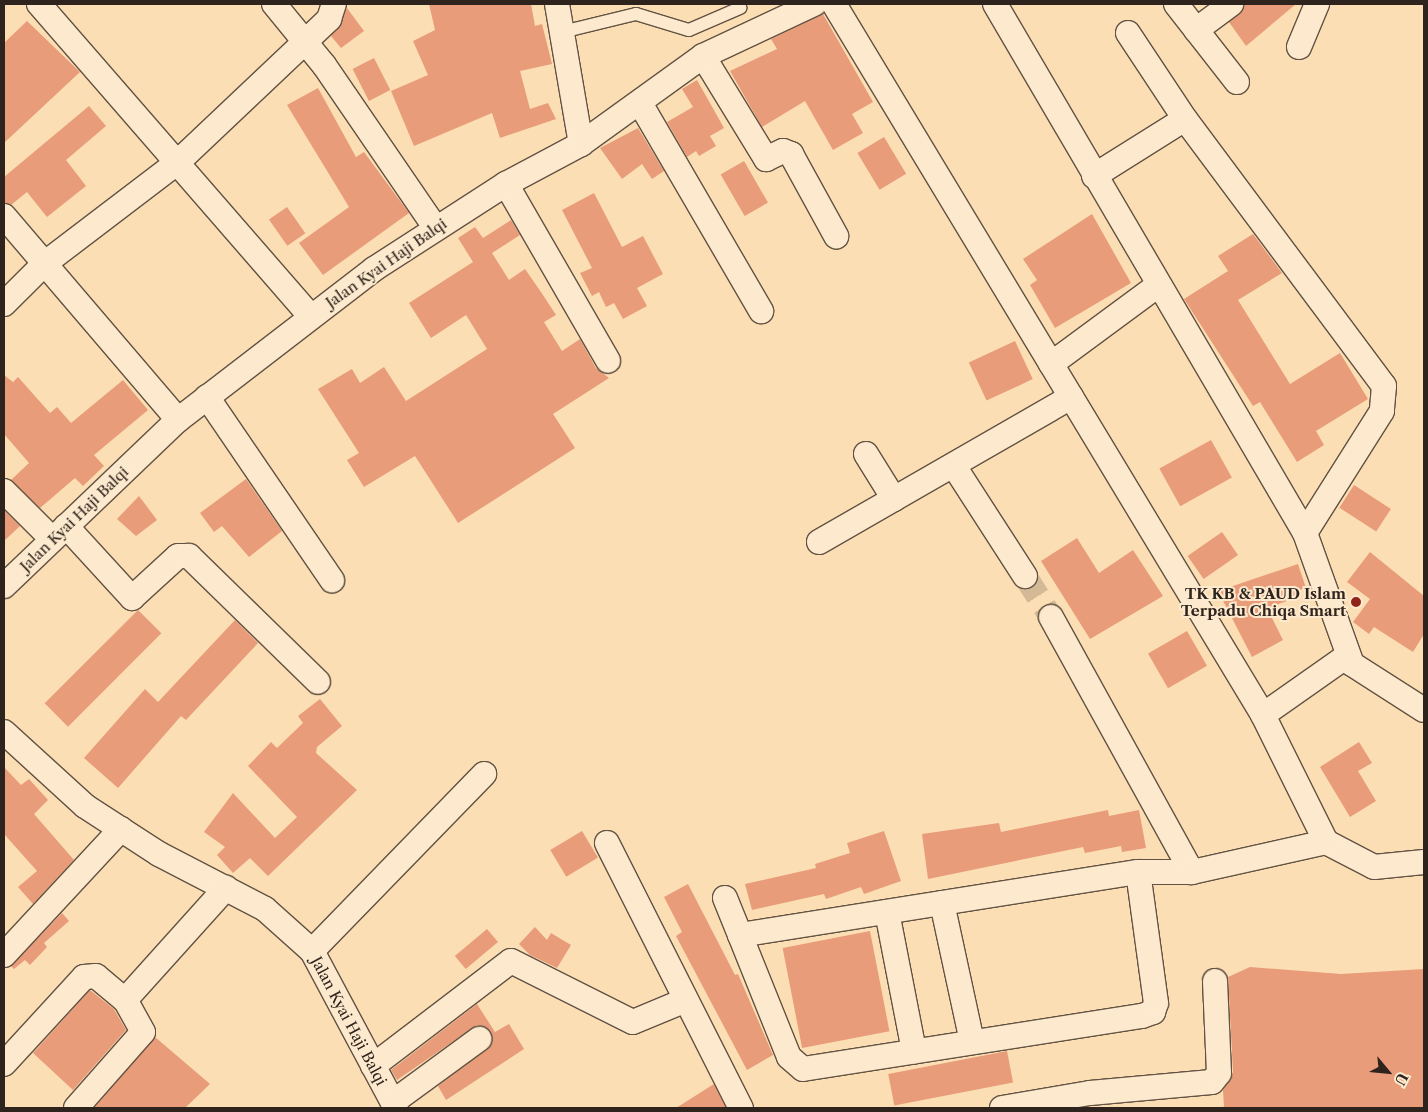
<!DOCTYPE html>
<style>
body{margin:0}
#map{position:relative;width:1428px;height:1112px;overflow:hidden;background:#fcdeb4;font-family:"Libre Caslon Text",serif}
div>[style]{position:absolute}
.building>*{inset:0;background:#e89c79;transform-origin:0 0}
.street-tunnel>*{height:24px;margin-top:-12px;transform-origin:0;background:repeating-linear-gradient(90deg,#d3b996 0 24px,transparent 0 36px)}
.roads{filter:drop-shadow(1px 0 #625243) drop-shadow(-1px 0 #625243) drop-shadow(0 1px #625243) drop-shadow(0 -1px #625243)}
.lane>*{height:12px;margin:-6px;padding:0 6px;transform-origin:6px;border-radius:6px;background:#fdeace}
.street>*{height:24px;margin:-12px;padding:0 12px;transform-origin:12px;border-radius:12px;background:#fdeace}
.dots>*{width:14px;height:14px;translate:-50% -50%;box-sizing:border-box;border:2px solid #fdeace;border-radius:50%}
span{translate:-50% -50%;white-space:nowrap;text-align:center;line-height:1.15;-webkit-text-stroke:4px #fdeace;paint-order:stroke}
.street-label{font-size:15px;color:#2f241d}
.poi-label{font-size:15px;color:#2f241d;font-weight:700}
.right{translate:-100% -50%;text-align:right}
.frame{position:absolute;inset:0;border:5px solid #2f241d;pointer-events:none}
.north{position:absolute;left:1363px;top:1047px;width:50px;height:50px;-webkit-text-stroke:4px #fdeace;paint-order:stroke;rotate:118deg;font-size:14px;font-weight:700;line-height:20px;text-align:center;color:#2f241d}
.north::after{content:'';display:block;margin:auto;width:18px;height:22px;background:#2f241d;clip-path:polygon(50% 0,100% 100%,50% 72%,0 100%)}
</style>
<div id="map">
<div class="building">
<div style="clip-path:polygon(429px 4px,531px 4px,535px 26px,542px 24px,552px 64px,520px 71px,530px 109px,548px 103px,556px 119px,500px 138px,492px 113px,414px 146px,391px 91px,428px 75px,413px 41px,435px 30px)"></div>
<div style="clip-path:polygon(1245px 4px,1296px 4px,1246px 46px,1229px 22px)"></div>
<div style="clip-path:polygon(347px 8px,364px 31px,341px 48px,331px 36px)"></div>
<div style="clip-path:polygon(823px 14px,873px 102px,852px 114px,863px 133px,833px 150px,805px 101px,762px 127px,730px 71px,777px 49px,771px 39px)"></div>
<div style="clip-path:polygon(27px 21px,80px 72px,4px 143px,4px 43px)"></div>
<div style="left:374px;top:58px;width:36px;height:24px;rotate:63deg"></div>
<div style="clip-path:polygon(697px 80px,724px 128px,710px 136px,716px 146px,699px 156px,696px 151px,687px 157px,667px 122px,693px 107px,682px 89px)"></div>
<div style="clip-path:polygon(318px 88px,356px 157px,364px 152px,409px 213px,323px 275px,299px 243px,349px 207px,287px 105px)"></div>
<div style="clip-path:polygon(89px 106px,106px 126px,66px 160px,86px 186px,47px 217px,27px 192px,11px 205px,4px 203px,4px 177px)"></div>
<div style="clip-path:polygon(638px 128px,664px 171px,652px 179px,642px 164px,622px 179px,600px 148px)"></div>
<div style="left:884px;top:137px;width:43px;height:31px;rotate:59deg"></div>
<div style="left:744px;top:161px;width:48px;height:27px;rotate:60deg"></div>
<div style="clip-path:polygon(594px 193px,622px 247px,643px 236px,663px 274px,637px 288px,647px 306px,623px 319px,614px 303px,606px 307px,599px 292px,592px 296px,580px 273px,592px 268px,562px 210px)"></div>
<div style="left:287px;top:207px;width:32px;height:22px;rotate:55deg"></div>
<div style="clip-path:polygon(1092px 214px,1131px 283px,1055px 328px,1030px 285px,1037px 280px,1023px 259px)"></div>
<div style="clip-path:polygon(511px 220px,520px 235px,492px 253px,509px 280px,525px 269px,543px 295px,556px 315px,544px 322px,562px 351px,580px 339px,596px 368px,609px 378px,553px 414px,575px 448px,458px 523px,415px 456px,364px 487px,347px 460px,359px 453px,318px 389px,352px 369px,360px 383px,384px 367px,406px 401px,487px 349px,466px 315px,431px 338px,409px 303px,473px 262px,458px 238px,475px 227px,483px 238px)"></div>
<div style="clip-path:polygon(1253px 234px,1282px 273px,1238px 300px,1290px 384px,1340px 353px,1368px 399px,1316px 431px,1324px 445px,1297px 462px,1260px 402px,1253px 406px,1184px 299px,1228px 271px,1218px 256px)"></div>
<div style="left:1015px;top:341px;width:42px;height:51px;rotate:65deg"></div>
<div style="clip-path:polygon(4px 375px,13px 382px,18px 377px,50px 413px,57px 407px,71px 423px,123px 380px,148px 410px,94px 455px,104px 466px,83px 486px,75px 478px,40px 508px,11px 480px,29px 463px,4px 434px)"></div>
<div style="left:1211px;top:440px;width:43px;height:59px;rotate:61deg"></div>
<div style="clip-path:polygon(246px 479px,282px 531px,249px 557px,222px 526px,214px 532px,200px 513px)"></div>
<div style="left:1354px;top:485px;width:44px;height:27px;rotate:33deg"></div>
<div style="clip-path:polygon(139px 496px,157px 520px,136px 536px,117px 519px)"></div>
<div style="clip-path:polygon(4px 510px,20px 526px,4px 541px)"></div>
<div style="left:1222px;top:532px;width:28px;height:42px;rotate:55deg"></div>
<div style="clip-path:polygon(1077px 538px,1099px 573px,1133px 550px,1163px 596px,1090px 639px,1041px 561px)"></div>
<div style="clip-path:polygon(1370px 552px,1424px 596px,1424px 634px,1413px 652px,1374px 627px,1369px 634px,1353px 622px,1370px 599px,1347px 582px)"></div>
<div style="clip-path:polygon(1298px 564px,1306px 588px,1296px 591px,1298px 597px,1267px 608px,1283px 640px,1252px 657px,1218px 591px)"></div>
<div style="left:138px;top:610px;width:33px;height:132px;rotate:45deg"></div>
<div style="clip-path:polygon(235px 620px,258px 643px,186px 720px,181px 716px,118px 788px,84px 758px,145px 689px,158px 702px)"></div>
<div style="left:1187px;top:631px;width:40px;height:45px;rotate:60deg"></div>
<div style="clip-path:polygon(320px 699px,342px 726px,317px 747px,316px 753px,357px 790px,268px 876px,250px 858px,233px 873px,217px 855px,225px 847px,204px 832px,233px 793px,275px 838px,297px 817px,248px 766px,271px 742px,277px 748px,303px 723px,298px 716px)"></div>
<div style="clip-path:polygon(1359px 742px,1372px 763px,1358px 771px,1376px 801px,1350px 817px,1320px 767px)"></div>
<div style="clip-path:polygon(4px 767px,21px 785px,29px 779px,48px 800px,34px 814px,74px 860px,33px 904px,18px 887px,37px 871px,4px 834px)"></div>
<div style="clip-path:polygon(1108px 810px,1109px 816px,1139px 810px,1146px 848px,1122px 852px,1121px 846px,1085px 853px,1083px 847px,928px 879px,922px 834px,999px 823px,1001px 832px)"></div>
<div style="left:582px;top:831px;width:31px;height:37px;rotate:59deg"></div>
<div style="clip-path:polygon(884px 831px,901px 881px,864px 894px,861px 887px,826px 899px,824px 894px,752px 910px,745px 884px,816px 868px,815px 864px,850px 853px,847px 843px)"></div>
<div style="clip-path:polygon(688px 884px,735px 975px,738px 974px,773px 1055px,747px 1070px,676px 936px,682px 932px,664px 897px)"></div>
<div style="clip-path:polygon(62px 913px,69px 921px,44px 943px,47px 947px,30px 965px,25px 960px,14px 969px,11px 966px)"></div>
<div style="clip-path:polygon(535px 927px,547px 940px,551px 933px,571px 945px,557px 968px,530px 955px,519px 944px)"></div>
<div style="left:487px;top:929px;width:17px;height:42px;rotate:50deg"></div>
<div style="left:870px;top:931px;width:102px;height:89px;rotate:79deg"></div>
<div style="clip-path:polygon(1250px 967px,1341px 974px,1424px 969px,1424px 1108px,1224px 1108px,1223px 1090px,1233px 1072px,1228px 977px)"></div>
<div style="clip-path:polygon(90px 990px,114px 1009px,126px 1030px,73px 1090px,33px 1053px)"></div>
<div style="clip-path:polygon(477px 1004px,495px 1032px,509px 1024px,524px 1049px,446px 1100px,438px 1086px,492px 1044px,490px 1031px,477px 1025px,397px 1080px,391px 1070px)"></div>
<div style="clip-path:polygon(155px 1037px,210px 1084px,185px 1108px,94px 1108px)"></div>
<div style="left:1007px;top:1051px;width:32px;height:121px;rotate:79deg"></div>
<div style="clip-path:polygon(714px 1084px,726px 1108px,676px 1108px)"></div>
</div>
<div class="street-tunnel">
<div style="left:1025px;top:576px;width:49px;rotate:57.6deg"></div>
</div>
<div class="roads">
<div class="lane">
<div style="left:562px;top:32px;width:76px;rotate:-13.7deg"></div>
<div style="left:636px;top:14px;width:55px;rotate:16.8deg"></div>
<div style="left:689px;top:30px;width:56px;rotate:-23.3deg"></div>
</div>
<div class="street">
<div style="left:39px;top:4px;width:413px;rotate:49deg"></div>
<div style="left:274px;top:4px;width:79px;rotate:50.7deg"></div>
<div style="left:324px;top:65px;width:196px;rotate:55.6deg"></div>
<div style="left:557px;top:4px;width:142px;rotate:80.3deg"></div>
<div style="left:834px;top:4px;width:830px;rotate:58.89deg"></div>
<div style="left:1263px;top:715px;width:142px;rotate:63.6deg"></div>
<div style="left:1326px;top:842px;width:54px;rotate:27.5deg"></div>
<div style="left:1374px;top:867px;width:50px;rotate:-5.7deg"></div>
<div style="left:995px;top:4px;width:613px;rotate:59.63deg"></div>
<div style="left:1305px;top:533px;width:139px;rotate:70.3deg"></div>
<div style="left:1352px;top:664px;width:85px;rotate:32.6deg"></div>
<div style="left:1176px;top:4px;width:99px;rotate:52deg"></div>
<div style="left:1196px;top:30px;width:44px;rotate:-36.6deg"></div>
<div style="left:1128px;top:33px;width:103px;rotate:56.5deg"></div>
<div style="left:1299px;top:47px;width:47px;rotate:-67.3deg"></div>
<div style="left:703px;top:56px;width:121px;rotate:58.5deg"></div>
<div style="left:766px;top:159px;width:19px;rotate:-25deg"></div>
<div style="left:783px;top:151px;width:9px;rotate:21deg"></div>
<div style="left:791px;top:154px;width:94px;rotate:61.2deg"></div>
<div style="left:640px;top:103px;width:241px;rotate:59.8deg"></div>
<div style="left:1094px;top:176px;width:107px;rotate:-32.1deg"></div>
<div style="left:1185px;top:119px;width:333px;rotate:53.3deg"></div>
<div style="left:1384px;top:386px;width:25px;rotate:95deg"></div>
<div style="left:1382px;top:411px;width:144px;rotate:122.3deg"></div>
<div style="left:506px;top:184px;width:204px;rotate:60deg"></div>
<div style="left:4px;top:216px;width:268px;rotate:49.5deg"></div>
<div style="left:4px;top:304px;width:57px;rotate:-45deg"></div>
<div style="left:44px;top:264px;width:170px;rotate:-37.3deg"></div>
<div style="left:179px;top:161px;width:207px;rotate:-43.4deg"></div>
<div style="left:329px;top:19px;width:16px;rotate:-72deg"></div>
<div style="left:1051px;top:364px;width:133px;rotate:-36.4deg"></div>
<div style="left:207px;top:397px;width:222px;rotate:55.7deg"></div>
<div style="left:866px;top:454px;width:53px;rotate:58.1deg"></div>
<div style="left:954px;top:466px;width:131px;rotate:57.2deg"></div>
<div style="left:4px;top:491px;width:68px;rotate:45deg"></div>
<div style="left:66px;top:526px;width:98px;rotate:47.5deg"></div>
<div style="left:132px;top:598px;width:62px;rotate:-42.4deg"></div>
<div style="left:178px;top:556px;width:11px"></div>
<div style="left:189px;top:556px;width:180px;rotate:44.3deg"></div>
<div style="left:819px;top:542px;width:291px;rotate:-29.9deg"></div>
<div style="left:4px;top:586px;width:240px;rotate:-43.7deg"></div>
<div style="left:178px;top:420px;width:247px;rotate:-37.6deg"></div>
<div style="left:374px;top:269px;width:157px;rotate:-32.8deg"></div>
<div style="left:506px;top:184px;width:85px;rotate:-28.1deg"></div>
<div style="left:581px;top:144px;width:150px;rotate:-35.8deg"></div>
<div style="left:703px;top:56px;width:123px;rotate:-25.1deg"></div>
<div style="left:1051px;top:617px;width:291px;rotate:61.1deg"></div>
<div style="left:1263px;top:715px;width:103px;rotate:-35.1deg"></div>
<div style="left:4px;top:732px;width:110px;rotate:42.4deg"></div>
<div style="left:85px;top:806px;width:88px;rotate:33deg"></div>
<div style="left:159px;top:854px;width:119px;rotate:27.4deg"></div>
<div style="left:265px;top:909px;width:63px;rotate:41.8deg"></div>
<div style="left:312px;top:951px;width:178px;rotate:61.9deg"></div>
<div style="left:607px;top:843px;width:297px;rotate:63.2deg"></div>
<div style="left:725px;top:898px;width:40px;rotate:68deg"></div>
<div style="left:740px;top:935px;width:403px;rotate:-9deg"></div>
<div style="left:1138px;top:872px;width:54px"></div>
<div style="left:1192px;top:872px;width:137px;rotate:-12.6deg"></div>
<div style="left:942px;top:903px;width:142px;rotate:77.8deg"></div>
<div style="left:887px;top:912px;width:142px;rotate:79deg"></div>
<div style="left:740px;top:935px;width:131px;rotate:68.1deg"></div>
<div style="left:789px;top:1057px;width:18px;rotate:41deg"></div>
<div style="left:803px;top:1069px;width:343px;rotate:-8.9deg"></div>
<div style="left:1142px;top:1016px;width:12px;rotate:-20deg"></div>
<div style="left:1153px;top:1012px;width:9px;rotate:-72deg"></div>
<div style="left:1156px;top:1003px;width:132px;rotate:-97.8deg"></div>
<div style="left:312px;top:951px;width:247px;rotate:-45.8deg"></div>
<div style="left:4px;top:955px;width:172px;rotate:-47.1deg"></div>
<div style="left:4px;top:1064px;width:118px;rotate:-47.4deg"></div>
<div style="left:84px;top:977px;width:12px;rotate:-5deg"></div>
<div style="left:96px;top:976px;width:38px;rotate:40deg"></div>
<div style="left:373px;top:1066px;width:173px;rotate:-37.3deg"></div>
<div style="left:511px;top:961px;width:136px;rotate:26.6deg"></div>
<div style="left:633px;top:1022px;width:57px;rotate:-22.5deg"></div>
<div style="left:393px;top:1102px;width:107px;rotate:-36.2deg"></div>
<div style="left:76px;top:1108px;width:101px;rotate:-48.6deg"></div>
<div style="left:143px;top:1032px;width:37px;rotate:-119deg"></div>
<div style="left:125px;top:1000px;width:151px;rotate:-48deg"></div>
<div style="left:1002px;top:1108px;width:89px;rotate:-9.7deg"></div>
<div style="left:1090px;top:1093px;width:122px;rotate:-5.2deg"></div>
<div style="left:1212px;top:1082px;width:11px;rotate:-52deg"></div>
<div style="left:1219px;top:1073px;width:92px;rotate:-92.5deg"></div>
</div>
</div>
<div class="dots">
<div style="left:1356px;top:602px;background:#8f2418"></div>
</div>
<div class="street-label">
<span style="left:386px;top:263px;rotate:-35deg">Jalan Kyai Haji Balqi</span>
<span style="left:74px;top:519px;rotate:-44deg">Jalan Kyai Haji Balqi</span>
<span style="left:349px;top:1021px;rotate:62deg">Jalan Kyai Haji Balqi</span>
</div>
<div class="poi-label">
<span class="right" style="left:1346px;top:602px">TK KB &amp; PAUD Islam<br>Terpadu Chiqa Smart</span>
</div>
<div class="frame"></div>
<div class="north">U</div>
</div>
